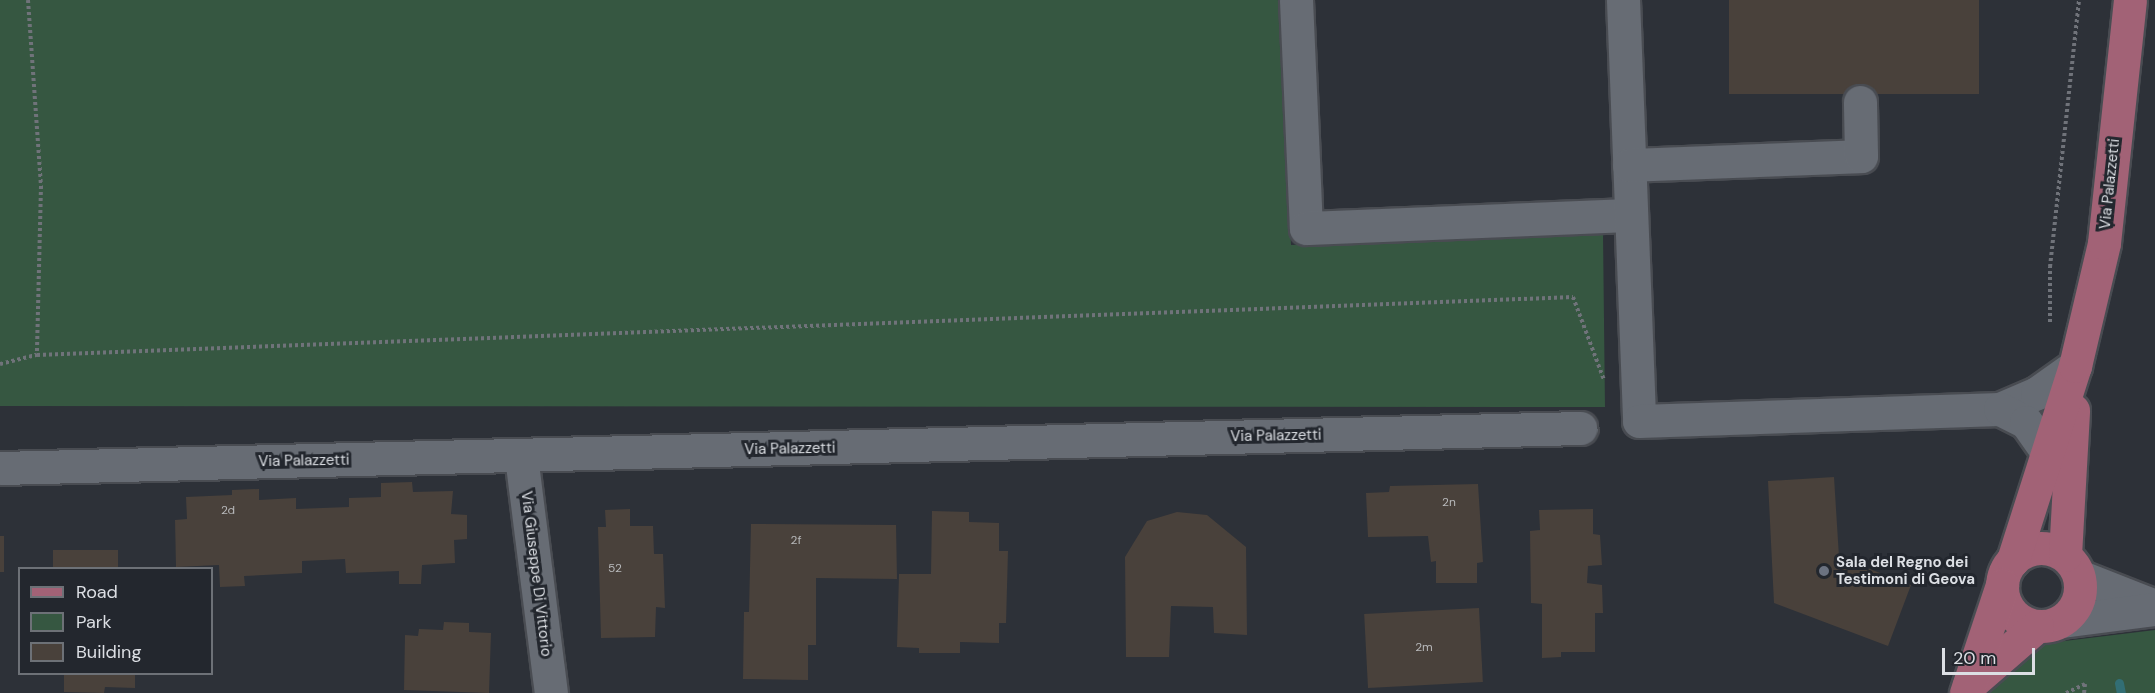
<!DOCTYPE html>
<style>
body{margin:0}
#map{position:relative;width:2155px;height:693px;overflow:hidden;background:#2d3138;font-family:"DM Sans",sans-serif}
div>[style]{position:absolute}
.green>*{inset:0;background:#365741}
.stream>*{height:9px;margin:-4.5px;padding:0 4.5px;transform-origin:4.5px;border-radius:4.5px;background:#326e74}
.building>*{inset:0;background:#49413b;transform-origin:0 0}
.path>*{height:4px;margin-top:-2px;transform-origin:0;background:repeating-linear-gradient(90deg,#70737a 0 3px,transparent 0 6px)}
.roads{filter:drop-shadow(2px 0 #494c52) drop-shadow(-2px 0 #494c52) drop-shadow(0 2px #494c52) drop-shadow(0 -2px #494c52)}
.minor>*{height:33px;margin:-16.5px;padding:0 16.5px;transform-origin:16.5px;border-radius:16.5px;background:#676c74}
.major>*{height:33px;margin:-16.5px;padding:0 16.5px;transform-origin:16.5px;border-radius:16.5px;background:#a26276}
.major>.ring{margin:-16.5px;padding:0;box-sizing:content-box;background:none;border:33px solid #a26276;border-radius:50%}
.dots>*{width:16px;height:16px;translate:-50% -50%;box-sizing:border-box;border:3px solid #23272e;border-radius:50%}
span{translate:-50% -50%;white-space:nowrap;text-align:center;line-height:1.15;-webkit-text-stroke:6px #23272e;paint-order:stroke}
.number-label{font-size:12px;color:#b7b8ba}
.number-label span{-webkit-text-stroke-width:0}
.street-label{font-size:15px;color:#dcdfe4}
.poi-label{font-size:15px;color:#dcdfe4;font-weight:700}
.left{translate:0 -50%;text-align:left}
.legend{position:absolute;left:18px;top:567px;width:195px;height:108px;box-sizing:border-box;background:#23272e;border:2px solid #6d7177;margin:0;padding:8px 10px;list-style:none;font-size:18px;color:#dcdfe4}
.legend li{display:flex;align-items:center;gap:12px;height:30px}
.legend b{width:30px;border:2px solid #6d7177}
.scale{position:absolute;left:1942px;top:648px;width:93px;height:27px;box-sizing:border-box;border:3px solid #dcdfe4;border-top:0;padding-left:8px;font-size:18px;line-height:21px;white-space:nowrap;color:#dcdfe4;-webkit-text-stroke:4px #23272e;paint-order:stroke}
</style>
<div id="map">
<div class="green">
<div style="clip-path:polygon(0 0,1280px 0,1291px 245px,1603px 233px,1605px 407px,0 406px)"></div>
<div style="clip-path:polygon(2155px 630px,2155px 693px,1989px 693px,1991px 684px,2020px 654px,2048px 643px)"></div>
</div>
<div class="stream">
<div style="left:2119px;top:683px;width:10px;rotate:79deg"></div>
</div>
<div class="building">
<div style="left:1729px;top:0;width:250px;height:94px"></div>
<div style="clip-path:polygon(1834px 477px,1839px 557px,1911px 585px,1888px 646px,1774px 603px,1768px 481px)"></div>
<div style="clip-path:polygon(412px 482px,413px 492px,453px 491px,451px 514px,467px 515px,467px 539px,454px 540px,455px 563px,422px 565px,421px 584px,399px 584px,399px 571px,346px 573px,345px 559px,302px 561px,302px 573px,244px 576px,245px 586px,220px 587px,219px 565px,176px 567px,175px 520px,187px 519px,186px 497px,232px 495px,232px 490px,259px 489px,259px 500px,296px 498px,296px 509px,349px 507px,349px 498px,381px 497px,381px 483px)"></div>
<div style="clip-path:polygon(1478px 484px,1483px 562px,1477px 563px,1477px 583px,1436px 583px,1436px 561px,1431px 562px,1428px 536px,1368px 537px,1366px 493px,1389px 492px,1390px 486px)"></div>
<div style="clip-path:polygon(630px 509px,630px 526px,653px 526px,654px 554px,663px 554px,665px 608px,656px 607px,655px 637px,601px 638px,598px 527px,606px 527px,605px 510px)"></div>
<div style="clip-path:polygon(1593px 509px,1593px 534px,1600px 535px,1602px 565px,1588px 566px,1587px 583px,1602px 585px,1603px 613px,1595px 613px,1595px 652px,1561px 652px,1561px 657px,1542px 658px,1542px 604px,1531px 603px,1530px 531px,1540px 530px,1539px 510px)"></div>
<div style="clip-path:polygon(932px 511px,969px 512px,969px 522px,999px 523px,999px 551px,1008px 551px,1006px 623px,999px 623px,999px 643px,960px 642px,960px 653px,919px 653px,919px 648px,897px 647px,899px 574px,931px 574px)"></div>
<div style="clip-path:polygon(1177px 512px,1207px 515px,1246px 547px,1247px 635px,1214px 633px,1213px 607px,1171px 606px,1169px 657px,1126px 657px,1125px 557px,1147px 521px)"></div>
<div style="clip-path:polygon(751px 524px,896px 525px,897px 579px,816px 578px,816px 645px,808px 645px,808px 680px,743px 679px,744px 612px,749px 612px)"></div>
<div style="left:0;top:536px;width:4px;height:36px"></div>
<div style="left:53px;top:550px;width:65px;height:18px"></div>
<div style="left:1479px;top:608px;width:74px;height:115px;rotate:87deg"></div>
<div style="clip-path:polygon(444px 622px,469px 623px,469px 632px,491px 633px,489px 693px,404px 690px,405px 635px,418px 636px,419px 629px,443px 630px)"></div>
<div style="clip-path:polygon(64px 674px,135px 674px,135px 688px,105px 687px,104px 693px,64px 692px)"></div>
</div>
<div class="path">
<div style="left:28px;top:0;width:186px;rotate:86deg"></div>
<div style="left:41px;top:186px;width:169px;rotate:91.4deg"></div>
<div style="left:2050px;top:322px;width:55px;rotate:-90deg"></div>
<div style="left:2050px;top:267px;width:269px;rotate:-83.8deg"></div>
<div style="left:0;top:364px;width:38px;rotate:-14deg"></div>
<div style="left:37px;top:355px;width:1537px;rotate:-2.16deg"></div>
<div style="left:1573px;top:297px;width:89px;rotate:69.5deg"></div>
<div style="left:2066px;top:693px;width:21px;rotate:-25deg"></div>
<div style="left:2085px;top:684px;width:9px;rotate:96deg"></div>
</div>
<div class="roads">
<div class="minor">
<div style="left:1296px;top:0;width:228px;rotate:87.5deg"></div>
<div style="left:1306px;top:228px;width:325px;rotate:-2.3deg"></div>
<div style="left:1623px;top:0;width:421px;rotate:87.8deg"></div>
<div style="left:1639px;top:421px;width:361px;rotate:-1.9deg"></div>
<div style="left:2000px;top:409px;width:40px;rotate:-23.4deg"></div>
<div style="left:2037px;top:393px;width:47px;rotate:-35.4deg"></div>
<div style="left:1629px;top:165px;width:232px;rotate:-2.2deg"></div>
<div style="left:1861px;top:156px;width:54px;rotate:-91.1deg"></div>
<div style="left:2000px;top:409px;width:29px;rotate:27deg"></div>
<div style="left:2026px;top:422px;width:38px;rotate:55deg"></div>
<div style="left:521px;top:456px;width:239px;rotate:82.8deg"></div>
<div style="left:0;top:468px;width:1581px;rotate:-1.45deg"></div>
<div style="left:2079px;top:576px;width:82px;rotate:21.5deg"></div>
<div style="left:2062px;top:621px;width:94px;rotate:-7.4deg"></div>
</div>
<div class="major">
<div class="ring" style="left:2002px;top:548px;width:45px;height:45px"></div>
<div style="left:2065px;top:555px;width:145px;rotate:-86.8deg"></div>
<div style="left:2013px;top:560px;width:204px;rotate:-72.3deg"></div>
<div style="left:2075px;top:366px;width:126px;rotate:-76.7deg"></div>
<div style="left:2104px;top:243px;width:244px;rotate:-83.9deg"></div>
<div style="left:1969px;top:685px;width:90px;rotate:-40.9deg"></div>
<div style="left:1966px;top:693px;width:114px;rotate:-71.6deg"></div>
</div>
</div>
<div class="dots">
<div style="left:1824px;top:571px;background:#6b7280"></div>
</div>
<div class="number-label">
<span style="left:1449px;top:503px">2n</span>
<span style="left:228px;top:511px">2d</span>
<span style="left:796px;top:541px">2f</span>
<span style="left:615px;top:569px">52</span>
<span style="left:1424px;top:648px">2m</span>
</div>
<div class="street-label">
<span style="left:2110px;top:184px;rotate:-84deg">Via Palazzetti</span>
<span style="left:1276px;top:436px;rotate:-1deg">Via Palazzetti</span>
<span style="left:790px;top:449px;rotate:-1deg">Via Palazzetti</span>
<span style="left:304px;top:461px;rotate:-1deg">Via Palazzetti</span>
<span style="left:536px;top:574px;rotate:83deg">Via Giuseppe Di Vittorio</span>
</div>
<div class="poi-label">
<span class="left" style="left:1836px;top:571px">Sala del Regno dei<br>Testimoni di Geova</span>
</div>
<ul class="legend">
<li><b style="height:8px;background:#a26276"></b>Road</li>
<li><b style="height:16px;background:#365741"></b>Park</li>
<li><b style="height:16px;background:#49413b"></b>Building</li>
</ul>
<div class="scale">20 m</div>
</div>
